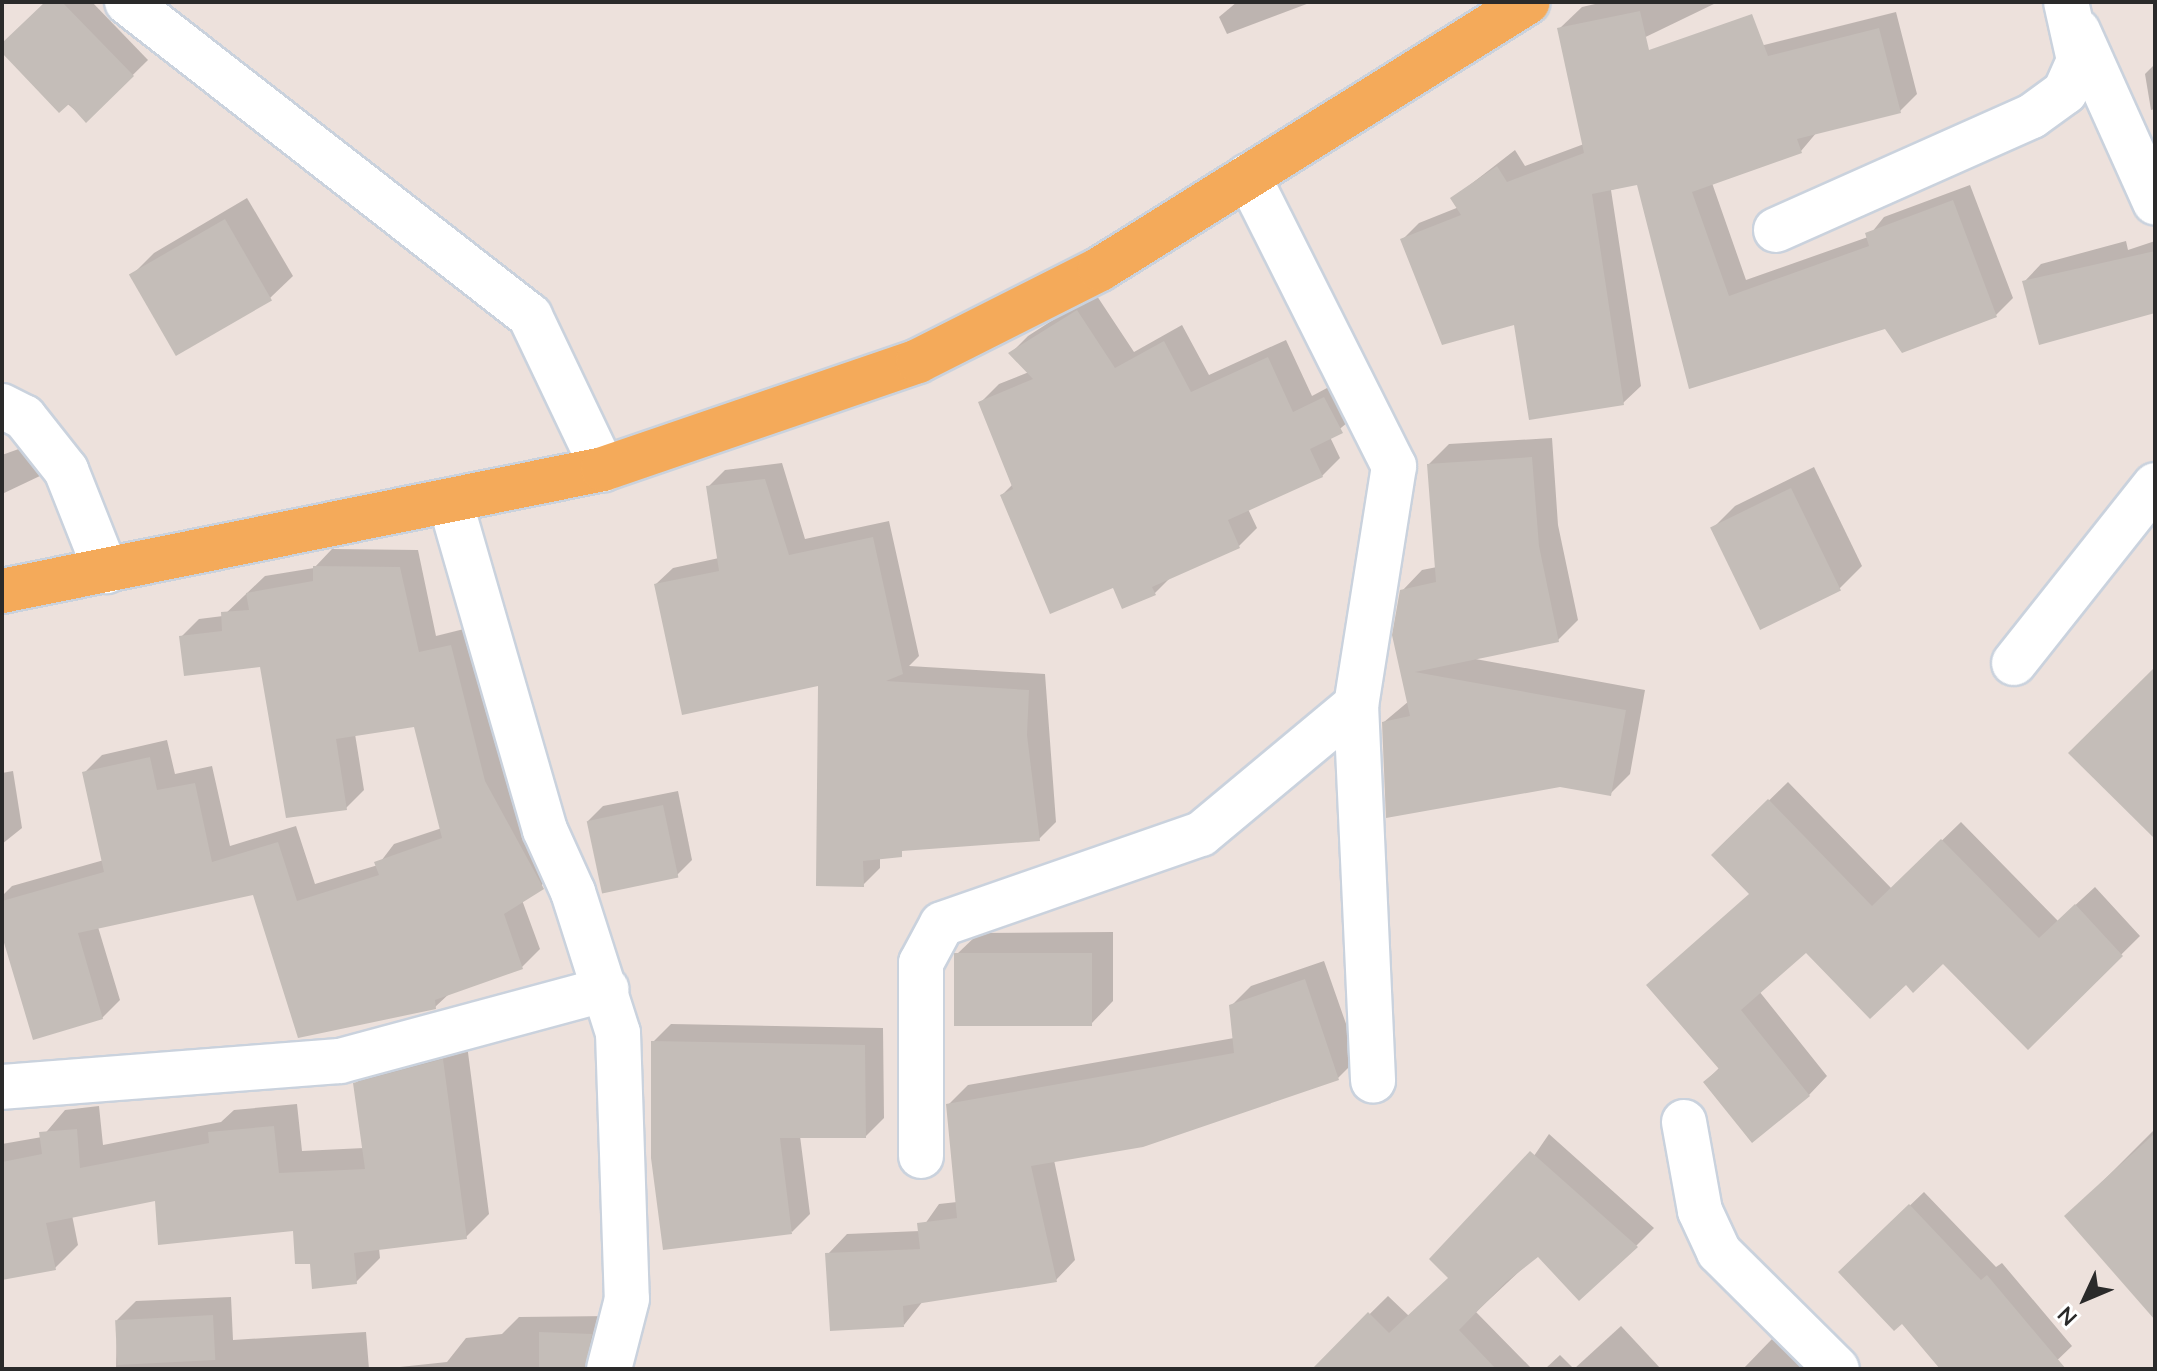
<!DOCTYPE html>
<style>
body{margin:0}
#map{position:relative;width:2157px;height:1371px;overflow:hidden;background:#ede1dc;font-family:"Nunito Sans",sans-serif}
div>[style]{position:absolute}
.shadow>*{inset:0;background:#0003}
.building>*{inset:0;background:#c4bdb8;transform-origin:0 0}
.roads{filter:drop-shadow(2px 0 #cad2dd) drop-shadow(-2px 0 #cad2dd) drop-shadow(0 2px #cad2dd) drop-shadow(0 -2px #cad2dd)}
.minor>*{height:44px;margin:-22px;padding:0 22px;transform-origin:22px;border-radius:22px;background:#fff}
.major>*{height:44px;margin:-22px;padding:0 22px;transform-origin:22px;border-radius:22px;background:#f4aa5a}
span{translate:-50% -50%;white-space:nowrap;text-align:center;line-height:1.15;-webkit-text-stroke:8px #fff;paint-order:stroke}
.frame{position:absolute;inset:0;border:4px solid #2a2a2a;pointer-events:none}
.north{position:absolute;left:2045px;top:1259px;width:80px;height:80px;-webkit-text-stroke:6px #fff;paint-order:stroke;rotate:226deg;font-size:22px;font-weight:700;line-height:32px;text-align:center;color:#2a2a2a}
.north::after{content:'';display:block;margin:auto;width:28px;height:36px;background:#2a2a2a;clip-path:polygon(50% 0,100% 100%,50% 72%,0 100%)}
</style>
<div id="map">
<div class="shadow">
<div style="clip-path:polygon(47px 2px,92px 2px,148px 60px,87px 120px,2px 50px)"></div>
<div style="clip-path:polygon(1237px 2px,1312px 2px,1227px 34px,1219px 17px)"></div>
<div style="clip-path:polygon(1604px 2px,1718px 2px,1569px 74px,1559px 29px,1582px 7px)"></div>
<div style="clip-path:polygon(1896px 12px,1917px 94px,1900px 111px,1817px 132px,1801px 151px,1712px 183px,1746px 280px,1868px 237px,1884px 217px,1970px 185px,2013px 298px,1996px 315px,1885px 327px,1691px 386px,1638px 183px,1611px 190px,1641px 386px,1623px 403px,1402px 240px,1419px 223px,1459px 207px,1453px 198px,1515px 150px,1525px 166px,1584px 144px,1593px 88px)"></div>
<div style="clip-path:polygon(2155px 64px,2155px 109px,2151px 110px,2145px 74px)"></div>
<div style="clip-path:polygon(247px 198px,293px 276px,270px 298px,132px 275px,154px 253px)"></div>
<div style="clip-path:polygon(2126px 241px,2128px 250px,2155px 241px,2155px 311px,2024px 282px,2041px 264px)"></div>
<div style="clip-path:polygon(1095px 293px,1134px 352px,1182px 325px,1209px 375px,1286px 340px,1312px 396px,1342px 380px,1359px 413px,1330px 437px,1340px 458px,1322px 476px,1248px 509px,1257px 528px,1239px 546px,1173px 575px,1154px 594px,1114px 585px,1002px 495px,1013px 484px,981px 402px,999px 384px,1029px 372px,1011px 353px,1028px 336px)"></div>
<div style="clip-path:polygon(1552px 438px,1558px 525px,1578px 620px,1558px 640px,1470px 658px,1645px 690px,1630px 774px,1610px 794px,1384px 722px,1409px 701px,1402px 591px,1422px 570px,1437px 567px,1429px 464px,1449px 444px)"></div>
<div style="clip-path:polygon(27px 446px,42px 475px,2px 494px,2px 455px)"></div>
<div style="clip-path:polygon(782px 463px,805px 539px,889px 521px,919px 656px,909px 666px,1045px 674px,1056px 822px,1039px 839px,908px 849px,880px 857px,880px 868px,863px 885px,820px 684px,656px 584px,673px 568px,719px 558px,708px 487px,725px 470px)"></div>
<div style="clip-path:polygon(1814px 467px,1862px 566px,1839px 589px,1713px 528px,1735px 506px)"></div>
<div style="clip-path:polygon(332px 549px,418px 550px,436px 636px,468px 628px,502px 763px,561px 870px,522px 900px,540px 949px,522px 967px,450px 993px,435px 1007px,254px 893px,98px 927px,120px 1000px,102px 1018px,2px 929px,2px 896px,12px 886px,104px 860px,84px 773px,102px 755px,167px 740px,175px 774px,212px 766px,230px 846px,296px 826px,315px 884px,378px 865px,394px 844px,442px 828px,416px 724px,355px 734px,364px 790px,346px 808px,262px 665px,181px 637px,199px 619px,223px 616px,265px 576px,314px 568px)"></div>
<div style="clip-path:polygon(13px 771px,22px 828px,2px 844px,2px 773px)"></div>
<div style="clip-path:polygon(1788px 782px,1892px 889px,1961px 822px,2058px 921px,2095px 887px,2140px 936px,2028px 1047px,1943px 961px,1906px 982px,1806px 950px,1759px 991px,1827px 1076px,1809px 1095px,1705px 1082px,1720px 1067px,1751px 893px,1713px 855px)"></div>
<div style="clip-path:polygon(678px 791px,692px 860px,677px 875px,588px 821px,603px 806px)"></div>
<div style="clip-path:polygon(1113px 932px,1113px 1001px,1091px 1024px,956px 955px,979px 933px)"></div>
<div style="clip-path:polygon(1324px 961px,1358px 1058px,1338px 1078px,1142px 1145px,1054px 1160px,1075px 1260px,1056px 1280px,923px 1301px,904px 1325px,828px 1254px,847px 1234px,920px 1231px,939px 1204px,957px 1202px,948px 1105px,968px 1085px,1234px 1038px,1231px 1006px,1251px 986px)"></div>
<div style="clip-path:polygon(671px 1024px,883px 1028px,884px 1118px,866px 1136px,800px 1136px,810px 1214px,792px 1232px,653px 1042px)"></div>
<div style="clip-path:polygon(466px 1037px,489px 1214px,466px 1237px,379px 1248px,380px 1258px,356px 1282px,312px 1261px,295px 1229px,157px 1199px,72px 1215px,78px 1245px,55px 1268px,2px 1278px,2px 1144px,42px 1137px,65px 1110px,99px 1106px,103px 1145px,221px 1122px,234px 1110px,297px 1104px,302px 1151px,364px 1148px,355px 1084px,379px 1061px)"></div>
<div style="clip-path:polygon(2155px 1129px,2155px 1310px,2067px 1217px)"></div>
<div style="clip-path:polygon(1549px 1134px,1654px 1228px,1636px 1246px,1538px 1254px,1476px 1312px,1532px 1369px,1314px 1369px,1388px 1296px,1409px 1316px,1451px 1277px)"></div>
<div style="clip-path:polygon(1924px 1192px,1996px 1267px,2002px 1263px,2072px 1346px,2048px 1369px,1943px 1369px,1855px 1258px)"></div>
<div style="clip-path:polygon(231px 1297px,233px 1340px,366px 1332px,369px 1369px,116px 1369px,117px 1320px,136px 1301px)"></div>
<div style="clip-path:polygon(610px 1316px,604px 1369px,381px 1369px,447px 1362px,466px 1338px,502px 1334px,519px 1317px)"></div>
<div style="clip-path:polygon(1621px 1326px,1661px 1369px,1574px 1369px)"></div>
<div style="clip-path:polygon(1772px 1339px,1810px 1369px,1743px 1369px)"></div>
<div style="clip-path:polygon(1560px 1355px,1574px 1369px,1545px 1369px)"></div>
</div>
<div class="building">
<div style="clip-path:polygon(45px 2px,62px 2px,134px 76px,86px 123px,69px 104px,59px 113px,2px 53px,2px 43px)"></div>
<div style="clip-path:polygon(1640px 11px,1649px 50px,1752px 14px,1768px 56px,1879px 28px,1901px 113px,1797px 139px,1802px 153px,1692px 192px,1729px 296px,1869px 246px,1865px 233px,1953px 200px,1997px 317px,1902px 353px,1885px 329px,1689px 389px,1637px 185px,1592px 194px,1624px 405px,1529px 420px,1514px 325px,1442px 345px,1400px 239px,1461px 215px,1450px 198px,1497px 166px,1507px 182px,1584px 153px,1557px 28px)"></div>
<div style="left:225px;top:219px;width:94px;height:111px;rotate:60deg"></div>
<div style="clip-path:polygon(2155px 251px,2155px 313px,2039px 345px,2022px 281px)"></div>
<div style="clip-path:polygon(1077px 310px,1115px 368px,1164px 341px,1191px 392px,1268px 357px,1293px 412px,1324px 397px,1343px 433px,1310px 449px,1323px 477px,1228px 520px,1240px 548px,1152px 587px,1156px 595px,1122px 609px,1113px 588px,1050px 614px,1000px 495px,1013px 489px,978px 402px,1033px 379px,1008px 353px)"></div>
<div style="clip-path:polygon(1532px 457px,1539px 546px,1559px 642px,1415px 672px,1626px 710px,1611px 796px,1560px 787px,1386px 818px,1382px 722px,1410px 716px,1392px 635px,1400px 590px,1436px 582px,1427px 464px)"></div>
<div style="clip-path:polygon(765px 479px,789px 555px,873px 537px,903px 674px,886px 681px,1029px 690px,1027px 735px,1040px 841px,902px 851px,902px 857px,863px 861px,864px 887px,816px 886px,818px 686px,682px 715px,654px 584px,719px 571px,706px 486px)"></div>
<div style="left:1791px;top:488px;width:114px;height:90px;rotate:64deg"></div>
<div style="clip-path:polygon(313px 566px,400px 567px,419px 652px,451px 645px,485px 781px,544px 889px,504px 914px,523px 969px,435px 1000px,436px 1009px,298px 1038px,253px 895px,78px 933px,103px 1019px,33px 1040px,2px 936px,2px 901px,104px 872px,82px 772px,150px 757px,157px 790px,195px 783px,212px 862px,278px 842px,297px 901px,379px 875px,374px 862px,442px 838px,414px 727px,336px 739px,347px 810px,286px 818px,260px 667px,184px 676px,179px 636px,222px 631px,221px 612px,249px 610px,246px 593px,313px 581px)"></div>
<div style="clip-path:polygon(2155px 667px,2155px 839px,2068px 753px)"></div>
<div style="clip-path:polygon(1768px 799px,1872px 906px,1941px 839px,2039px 938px,2075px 904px,2123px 956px,2028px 1050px,1943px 964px,1913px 993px,1906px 985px,1870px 1019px,1806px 953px,1741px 1010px,1810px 1096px,1752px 1143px,1703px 1082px,1719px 1069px,1646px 985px,1749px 894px,1711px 855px)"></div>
<div style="left:663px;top:805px;width:74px;height:78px;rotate:78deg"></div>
<div style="left:1092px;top:953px;width:73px;height:138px;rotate:90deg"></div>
<div style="clip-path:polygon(1305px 979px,1339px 1080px,1143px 1147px,1031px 1166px,1057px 1282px,903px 1306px,904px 1327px,830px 1331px,825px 1253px,920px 1249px,917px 1223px,957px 1218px,946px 1104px,1234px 1053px,1229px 1005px)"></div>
<div style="clip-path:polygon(651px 1041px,865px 1045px,866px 1138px,780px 1138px,792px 1234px,663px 1250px,651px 1158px)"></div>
<div style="clip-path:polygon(443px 1059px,467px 1239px,354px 1253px,357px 1284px,312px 1289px,310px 1264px,295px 1264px,293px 1231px,158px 1245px,155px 1201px,46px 1223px,56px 1270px,2px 1280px,2px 1162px,42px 1154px,39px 1132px,77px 1129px,80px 1168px,209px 1143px,208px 1132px,274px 1126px,279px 1173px,365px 1169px,353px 1083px)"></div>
<div style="clip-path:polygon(2155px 1133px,2155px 1320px,2064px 1216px)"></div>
<div style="clip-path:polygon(1530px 1151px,1638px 1247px,1579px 1301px,1538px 1257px,1506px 1282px,1459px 1330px,1496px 1369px,1312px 1369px,1368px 1312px,1389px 1333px,1448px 1278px,1429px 1259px)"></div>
<div style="clip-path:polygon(1909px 1204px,1981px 1280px,1987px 1275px,2066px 1369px,1940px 1369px,1902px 1324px,1894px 1331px,1838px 1272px)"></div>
<div style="left:213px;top:1315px;width:45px;height:98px;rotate:87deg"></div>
<div style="clip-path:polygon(539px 1332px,592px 1334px,585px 1369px,539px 1369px)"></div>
</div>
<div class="roads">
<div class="minor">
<div style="left:127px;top:2px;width:511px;rotate:37.92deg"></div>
<div style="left:530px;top:316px;width:170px;rotate:64.5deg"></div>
<div style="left:2078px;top:31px;width:188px;rotate:65.8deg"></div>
<div style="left:1248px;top:176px;width:325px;rotate:63.3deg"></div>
<div style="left:1394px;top:466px;width:242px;rotate:99deg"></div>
<div style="left:1356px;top:705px;width:376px;rotate:87.4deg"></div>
<div style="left:1776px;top:230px;width:280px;rotate:-24deg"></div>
<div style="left:2032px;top:116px;width:41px;rotate:-36deg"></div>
<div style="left:2065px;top:92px;width:35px;rotate:-66deg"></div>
<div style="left:2079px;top:60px;width:59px;rotate:-102.6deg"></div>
<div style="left:2px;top:406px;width:25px;rotate:27deg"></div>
<div style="left:24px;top:417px;width:68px;rotate:51.6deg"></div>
<div style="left:66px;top:470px;width:109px;rotate:68.4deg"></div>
<div style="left:450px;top:501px;width:342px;rotate:73.9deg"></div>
<div style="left:545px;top:830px;width:68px;rotate:65.7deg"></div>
<div style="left:573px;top:892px;width:148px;rotate:72.3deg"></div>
<div style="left:618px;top:1033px;width:266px;rotate:88.1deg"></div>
<div style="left:627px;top:1299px;width:72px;rotate:104.4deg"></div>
<div style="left:2014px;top:663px;width:227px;rotate:-51.6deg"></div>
<div style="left:2px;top:1087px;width:339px;rotate:-4.4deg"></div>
<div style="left:340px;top:1061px;width:276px;rotate:-15.1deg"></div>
<div style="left:1684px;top:1122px;width:90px;rotate:79.8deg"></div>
<div style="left:1700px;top:1211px;width:45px;rotate:65.1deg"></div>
<div style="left:1719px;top:1252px;width:166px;rotate:44.8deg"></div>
<div style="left:921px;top:1156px;width:193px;rotate:-90deg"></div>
<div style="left:921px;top:963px;width:44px;rotate:-61.7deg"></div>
<div style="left:942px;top:924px;width:274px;rotate:-19.2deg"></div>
<div style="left:1201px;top:834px;width:202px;rotate:-39.8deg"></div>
</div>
<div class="major">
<div style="left:2px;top:591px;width:613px;rotate:-11.47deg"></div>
<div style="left:603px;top:469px;width:333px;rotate:-18.9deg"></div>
<div style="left:918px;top:361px;width:204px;rotate:-26.8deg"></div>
<div style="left:1100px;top:269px;width:504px;rotate:-31.96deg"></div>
</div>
</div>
<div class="frame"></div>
<div class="north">N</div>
</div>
